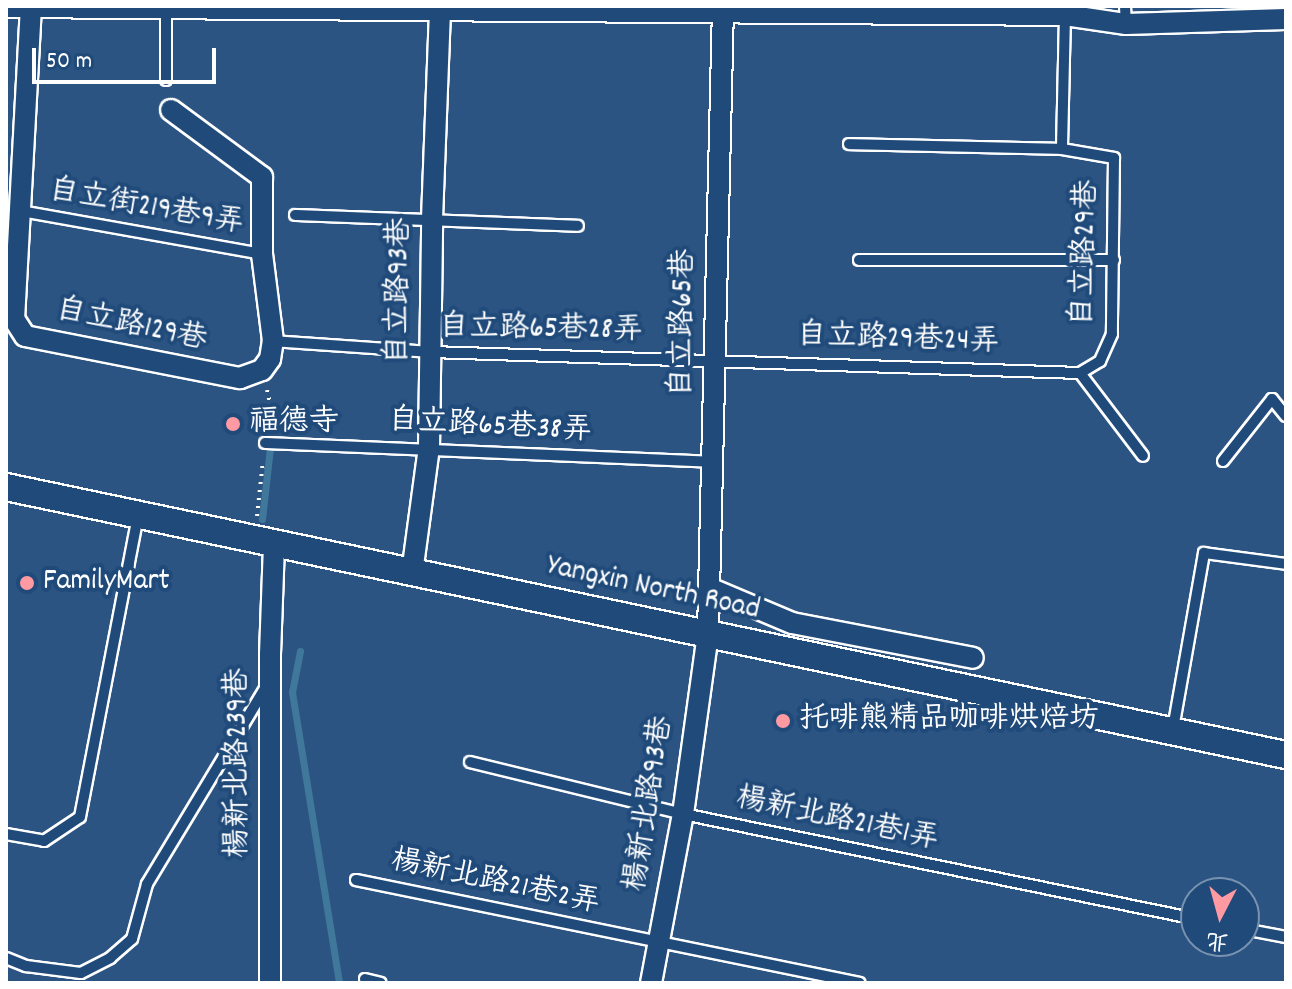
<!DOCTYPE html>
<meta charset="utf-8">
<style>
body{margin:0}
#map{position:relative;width:1292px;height:989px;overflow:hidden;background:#2b5483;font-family:Dekko,"LXGW WenKai TC",sans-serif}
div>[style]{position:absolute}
.stream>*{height:7px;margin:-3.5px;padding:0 3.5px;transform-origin:3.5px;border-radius:3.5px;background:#40789c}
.path>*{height:4px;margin-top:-2px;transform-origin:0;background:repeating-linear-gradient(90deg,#fff 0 2px,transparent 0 8px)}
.roads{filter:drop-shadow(2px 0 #fff) drop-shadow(-2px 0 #fff) drop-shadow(0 2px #fff) drop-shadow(0 -2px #fff)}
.service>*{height:10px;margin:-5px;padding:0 5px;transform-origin:5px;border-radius:5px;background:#1f4a7a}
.minor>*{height:20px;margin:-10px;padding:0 10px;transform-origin:10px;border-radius:10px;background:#1f4a7a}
.tertiary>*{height:26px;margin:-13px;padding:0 13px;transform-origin:13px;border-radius:13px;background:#1f4a7a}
.dots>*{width:22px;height:22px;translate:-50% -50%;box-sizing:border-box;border:4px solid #1f4a7a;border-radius:50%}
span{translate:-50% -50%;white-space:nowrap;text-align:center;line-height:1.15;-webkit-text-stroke:8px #1f4a7a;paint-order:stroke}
.street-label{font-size:30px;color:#fff}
.poi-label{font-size:30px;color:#fff}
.left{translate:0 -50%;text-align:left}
.frame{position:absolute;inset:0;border:8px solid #fff;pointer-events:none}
.north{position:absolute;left:1180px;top:877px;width:80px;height:80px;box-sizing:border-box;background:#1f4a7a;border:2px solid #7992af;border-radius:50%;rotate:186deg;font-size:22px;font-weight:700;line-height:32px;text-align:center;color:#fff}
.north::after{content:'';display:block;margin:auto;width:28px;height:36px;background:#ff9aa2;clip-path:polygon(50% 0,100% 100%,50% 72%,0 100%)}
.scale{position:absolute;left:32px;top:48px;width:184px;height:36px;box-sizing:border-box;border:4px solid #fff;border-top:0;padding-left:10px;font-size:24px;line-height:28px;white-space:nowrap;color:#fff;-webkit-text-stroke:6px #1f4a7a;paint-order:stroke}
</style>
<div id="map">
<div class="stream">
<div style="left:262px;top:519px;width:71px;rotate:-83.6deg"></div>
<div style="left:300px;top:651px;width:42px;rotate:101deg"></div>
<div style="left:292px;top:692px;width:295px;rotate:80.8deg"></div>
</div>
<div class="path">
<div style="left:267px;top:390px;width:13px;rotate:77deg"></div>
<div style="left:270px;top:403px;width:25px;rotate:97deg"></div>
<div style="left:257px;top:516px;width:55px;rotate:-83.8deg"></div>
</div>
<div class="roads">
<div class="service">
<div style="left:1125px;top:6px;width:18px;rotate:87deg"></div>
<div style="left:1065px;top:15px;width:134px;rotate:91.3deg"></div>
<div style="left:1062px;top:149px;width:53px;rotate:9.8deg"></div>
<div style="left:1114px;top:158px;width:176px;rotate:90.7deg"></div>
<div style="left:1112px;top:334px;width:30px;rotate:114deg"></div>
<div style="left:1100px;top:361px;width:23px;rotate:149deg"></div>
<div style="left:1080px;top:373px;width:104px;rotate:52.8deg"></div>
<div style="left:166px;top:80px;width:72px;rotate:-90deg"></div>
<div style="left:849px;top:144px;width:213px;rotate:1.3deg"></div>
<div style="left:21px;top:211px;width:245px;rotate:10.1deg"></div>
<div style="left:295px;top:215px;width:283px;rotate:2.2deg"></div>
<div style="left:859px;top:260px;width:255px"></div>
<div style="left:273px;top:341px;width:157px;rotate:4deg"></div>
<div style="left:430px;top:352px;width:650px;rotate:1.85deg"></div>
<div style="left:265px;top:443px;width:447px;rotate:2.4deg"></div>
<div style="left:1223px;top:461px;width:79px;rotate:-51.7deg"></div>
<div style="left:1272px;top:399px;width:22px;rotate:51deg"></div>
<div style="left:1173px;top:729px;width:179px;rotate:-80deg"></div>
<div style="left:1204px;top:553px;width:83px;rotate:7.6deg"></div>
<div style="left:470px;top:762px;width:219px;rotate:13.7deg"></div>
<div style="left:683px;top:814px;width:524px;rotate:11.57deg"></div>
<div style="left:6px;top:834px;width:39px;rotate:10deg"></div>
<div style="left:44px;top:841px;width:43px;rotate:-33.7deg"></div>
<div style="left:80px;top:817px;width:306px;rotate:-79.1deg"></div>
<div style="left:356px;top:880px;width:514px;rotate:11.55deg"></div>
<div style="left:1244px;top:929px;width:43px;rotate:10.8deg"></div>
<div style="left:6px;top:958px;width:22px;rotate:22deg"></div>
<div style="left:26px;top:966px;width:55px;rotate:7.3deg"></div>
<div style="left:81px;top:973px;width:33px;rotate:-27deg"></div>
<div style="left:110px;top:958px;width:29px;rotate:-41deg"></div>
<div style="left:132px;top:939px;width:57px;rotate:-74.7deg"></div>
<div style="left:147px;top:884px;width:232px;rotate:-58.9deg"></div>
<div style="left:365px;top:979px;width:16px;rotate:14deg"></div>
</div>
<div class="minor">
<div style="left:31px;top:6px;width:313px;rotate:93.1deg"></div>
<div style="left:14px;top:319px;width:20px;rotate:57deg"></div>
<div style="left:25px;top:336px;width:219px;rotate:11.1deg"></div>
<div style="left:240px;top:378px;width:23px;rotate:-20deg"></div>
<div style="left:262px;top:370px;width:14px;rotate:-54deg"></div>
<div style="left:270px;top:359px;width:18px;rotate:-81deg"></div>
<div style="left:273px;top:341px;width:88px;rotate:-97.2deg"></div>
<div style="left:262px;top:254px;width:77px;rotate:-90deg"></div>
<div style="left:262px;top:177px;width:113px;rotate:-143.6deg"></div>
<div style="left:6px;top:7px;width:1059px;rotate:0.43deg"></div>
<div style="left:1065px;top:15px;width:62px;rotate:8.4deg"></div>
<div style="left:1126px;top:24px;width:160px;rotate:-1.8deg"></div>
<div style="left:412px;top:573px;width:126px;rotate:-82.3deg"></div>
<div style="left:429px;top:448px;width:229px;rotate:-89.2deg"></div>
<div style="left:432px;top:219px;width:213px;rotate:-87.8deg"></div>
<div style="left:709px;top:588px;width:90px;rotate:22.9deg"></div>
<div style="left:792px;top:623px;width:184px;rotate:10.9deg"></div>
<div style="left:270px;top:983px;width:329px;rotate:-90deg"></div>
<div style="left:270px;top:654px;width:110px;rotate:-87.9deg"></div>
<div style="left:651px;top:983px;width:172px;rotate:-79.3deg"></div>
<div style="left:683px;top:814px;width:182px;rotate:-82.1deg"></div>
<div style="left:708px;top:634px;width:628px;rotate:-88.63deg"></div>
</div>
<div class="tertiary">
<div style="left:6px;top:487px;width:1308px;rotate:11.83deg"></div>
</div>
</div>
<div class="dots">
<div style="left:233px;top:424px;background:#ff9aa2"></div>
<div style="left:27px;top:583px;background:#ff9aa2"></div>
<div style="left:783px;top:721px;background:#ff9aa2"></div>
</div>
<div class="street-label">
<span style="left:146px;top:209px;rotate:10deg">自立街219巷9弄</span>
<span style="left:1087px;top:253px;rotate:-88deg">自立路29巷</span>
<span style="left:401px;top:291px;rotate:-89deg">自立路93巷</span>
<span style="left:685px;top:323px;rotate:-89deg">自立路65巷</span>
<span style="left:131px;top:327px;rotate:12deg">自立路129巷</span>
<span style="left:541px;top:331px;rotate:1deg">自立路65巷28弄</span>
<span style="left:898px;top:341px;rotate:2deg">自立路29巷24弄</span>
<span style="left:490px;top:428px;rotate:3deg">自立路65巷38弄</span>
<span style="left:653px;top:590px;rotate:12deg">Yangxin North Road</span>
<span style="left:240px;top:763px;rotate:-90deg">楊新北路239巷</span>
<span style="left:651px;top:804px;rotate:-81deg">楊新北路93巷</span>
<span style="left:837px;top:821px;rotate:12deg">楊新北路21巷1弄</span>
<span style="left:495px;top:884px;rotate:12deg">楊新北路21巷2弄</span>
</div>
<div class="poi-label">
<span class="left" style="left:249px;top:424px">福德寺</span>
<span class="left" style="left:43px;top:583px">FamilyMart</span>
<span class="left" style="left:799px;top:721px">托啡熊精品咖啡烘焙坊</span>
</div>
<div class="frame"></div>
<div class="north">北</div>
<div class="scale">50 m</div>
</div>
